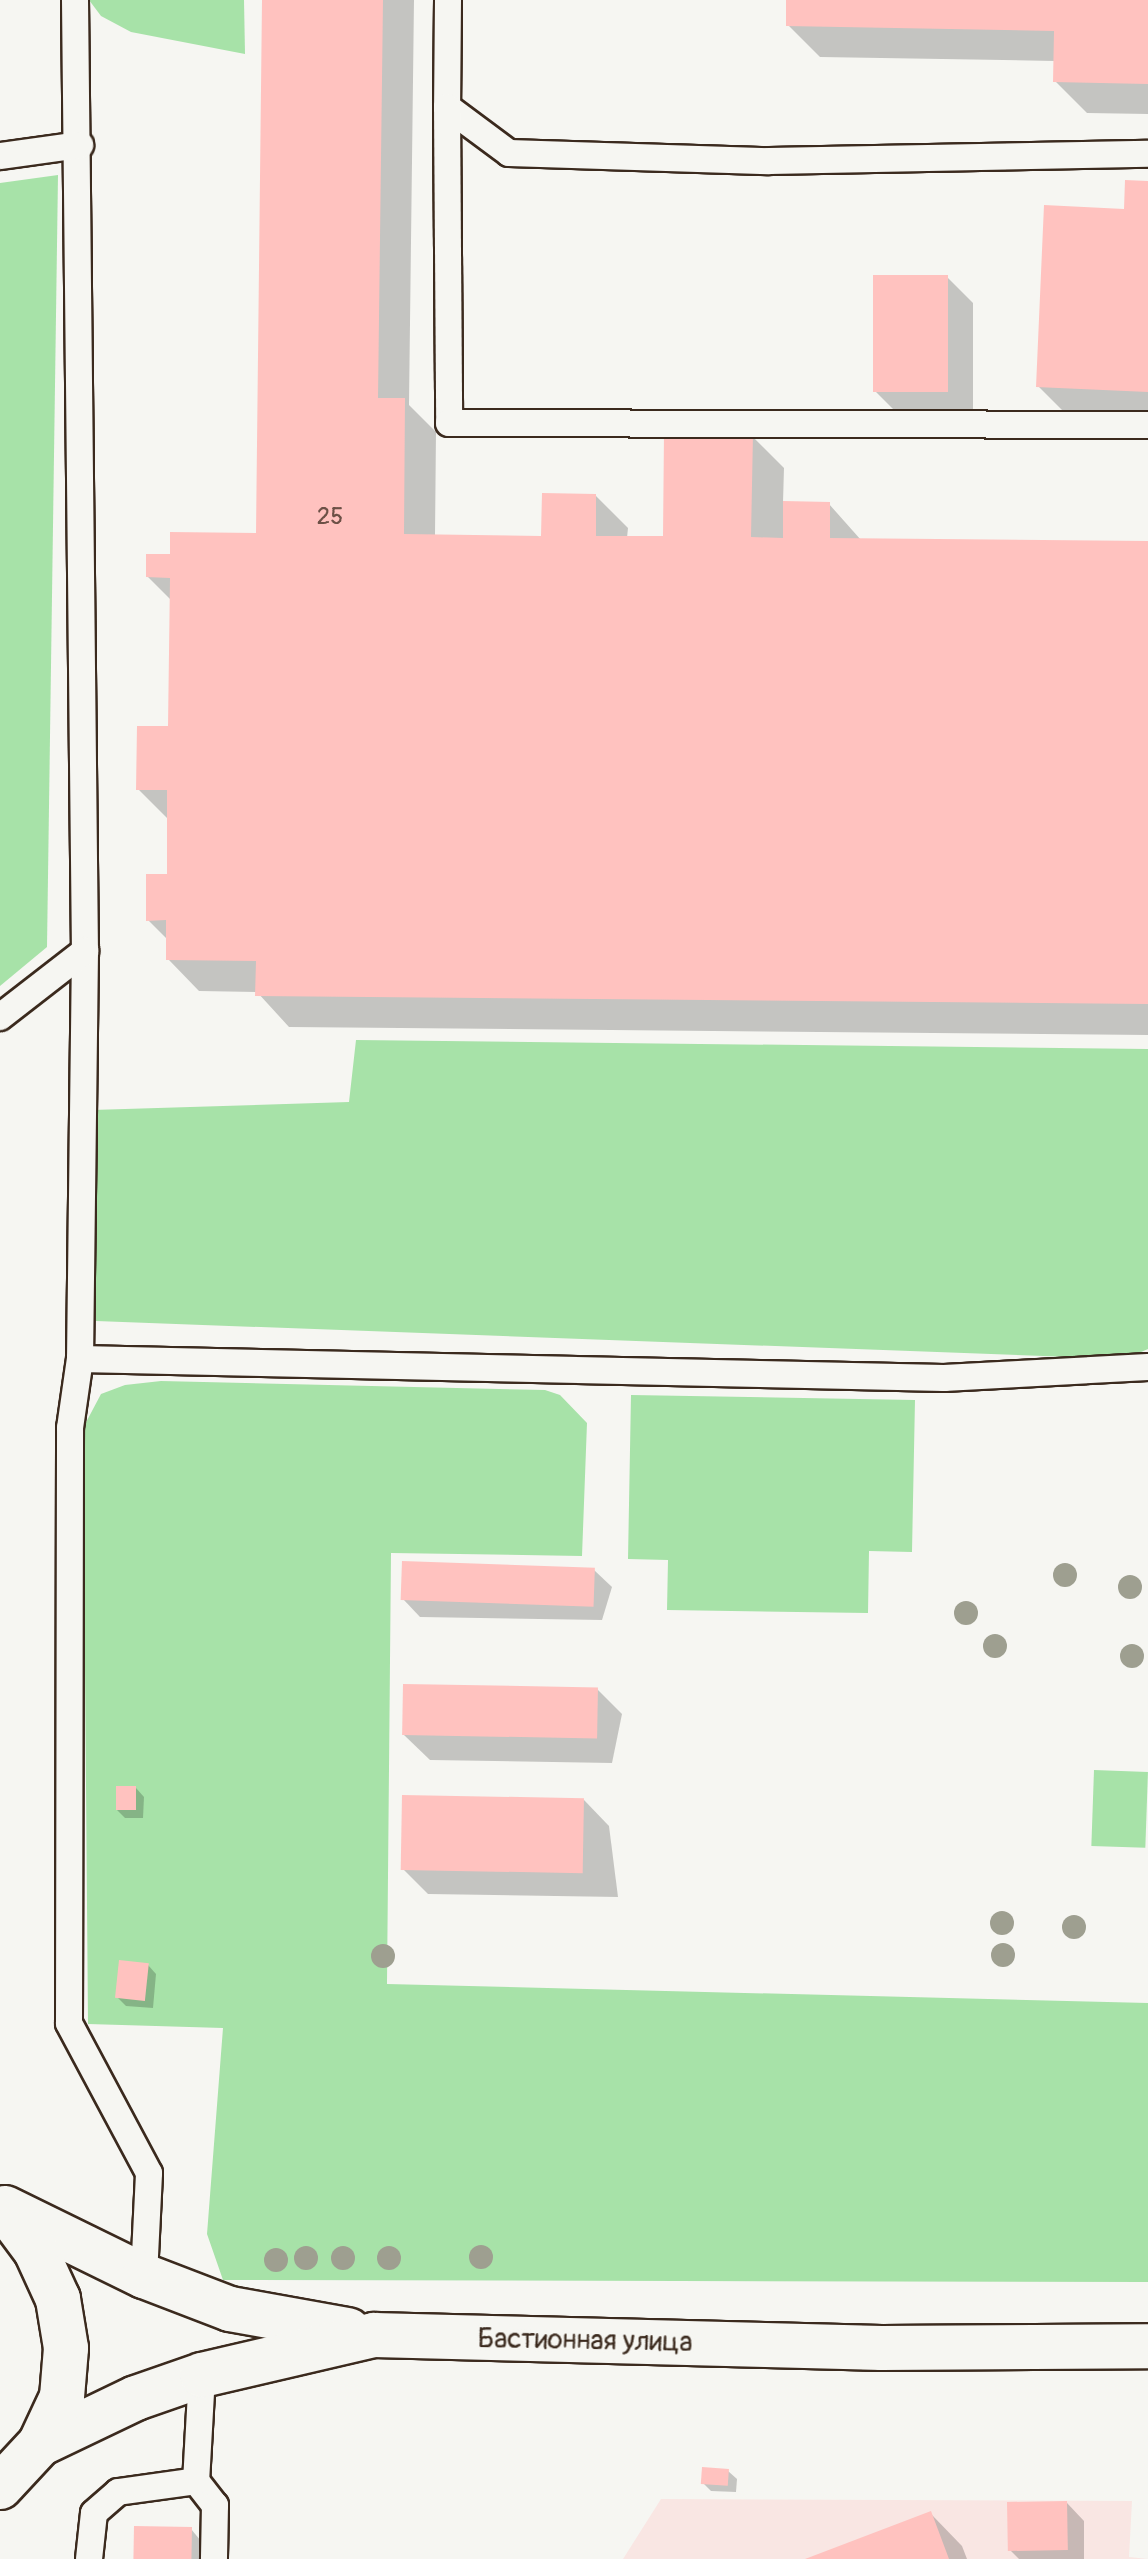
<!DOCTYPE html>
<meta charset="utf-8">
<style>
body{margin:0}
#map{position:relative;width:1148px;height:2559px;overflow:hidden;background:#f6f6f2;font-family:Pangolin,sans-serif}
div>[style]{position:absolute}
.built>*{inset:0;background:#f9e6e3}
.green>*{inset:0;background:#a7e2a8;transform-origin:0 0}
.shadow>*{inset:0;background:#0003}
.building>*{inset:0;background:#ffc2bf;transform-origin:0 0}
.roads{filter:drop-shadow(2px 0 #3b2a1e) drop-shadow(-2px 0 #3b2a1e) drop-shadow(0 2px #3b2a1e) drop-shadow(0 -2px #3b2a1e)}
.lane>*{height:26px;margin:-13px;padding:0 13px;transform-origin:13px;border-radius:13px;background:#f6f6f2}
.secondary>*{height:44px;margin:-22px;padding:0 22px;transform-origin:22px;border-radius:22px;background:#f6f6f2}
.trees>*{width:24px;height:24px;margin:-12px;border-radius:50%;background:#9e9f90}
span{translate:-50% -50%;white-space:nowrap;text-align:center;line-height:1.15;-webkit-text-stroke:6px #f6f6f2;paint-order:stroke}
.number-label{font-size:24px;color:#6c5046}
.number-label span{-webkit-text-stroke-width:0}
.street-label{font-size:28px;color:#3b2a1e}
</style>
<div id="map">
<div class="built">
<div style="clip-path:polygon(661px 2499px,1132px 2501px,1129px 2557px,1148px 2559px,623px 2559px)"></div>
</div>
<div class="green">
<div style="clip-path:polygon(89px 0,244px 0,245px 54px,131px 32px,101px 16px)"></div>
<div style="clip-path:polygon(58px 175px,47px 947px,0 986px,0 183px)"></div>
<div style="clip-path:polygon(356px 1040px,1148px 1049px,1148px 1349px,1125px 1359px,96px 1321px,92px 1110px,349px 1102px)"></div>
<div style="clip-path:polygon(161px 1381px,545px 1390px,560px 1395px,587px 1423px,582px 1556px,391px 1553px,387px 1984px,1148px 2003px,1148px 2282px,223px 2280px,207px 2234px,223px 2028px,88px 2024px,83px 1428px,101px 1394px,125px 1385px)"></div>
<div style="clip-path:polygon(631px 1395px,915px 1400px,912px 1552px,869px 1551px,868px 1613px,667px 1610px,668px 1560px,628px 1559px)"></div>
<div style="left:1094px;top:1770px;width:54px;height:76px;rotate:2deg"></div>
</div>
<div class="shadow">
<div style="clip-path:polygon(264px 0,414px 0,409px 405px,436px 432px,435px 536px,543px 538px,596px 496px,628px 528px,627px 538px,665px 538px,752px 436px,784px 468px,783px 503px,829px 504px,861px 540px,1148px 543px,1148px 1035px,289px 1027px,257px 992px,199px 991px,168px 959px,168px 940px,148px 920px,168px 876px,169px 820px,138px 789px,170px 728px,172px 601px,148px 577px,172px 556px,258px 535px)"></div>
<div style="clip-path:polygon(788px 0,1148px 0,1148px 114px,1087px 113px,1055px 81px,1055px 61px,820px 57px,788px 25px)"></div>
<div style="clip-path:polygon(1148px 183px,1148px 422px,1070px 418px,1038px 386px,1126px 211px)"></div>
<div style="clip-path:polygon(947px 277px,973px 303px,973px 416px,900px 416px,875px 391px)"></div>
<div style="clip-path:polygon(594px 1570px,612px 1587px,602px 1620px,420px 1617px,403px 1599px)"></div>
<div style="clip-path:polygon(597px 1689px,622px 1714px,612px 1763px,430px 1760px,404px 1735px)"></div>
<div style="clip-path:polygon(136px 1788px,144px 1797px,143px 1818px,125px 1818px,117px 1810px)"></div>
<div style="clip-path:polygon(584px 1800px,609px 1826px,618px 1897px,428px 1894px,403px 1869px)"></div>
<div style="clip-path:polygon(148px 1965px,156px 1974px,153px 2008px,126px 2006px,117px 1997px)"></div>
<div style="clip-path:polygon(728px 2471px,737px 2479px,736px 2492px,711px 2491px,703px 2483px)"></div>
<div style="clip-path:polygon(1067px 2503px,1084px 2521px,1084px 2559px,1019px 2559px,1010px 2550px)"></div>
<div style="clip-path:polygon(931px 2514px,962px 2546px,967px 2559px,809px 2559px)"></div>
<div style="clip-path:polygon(191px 2529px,216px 2559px,135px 2559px)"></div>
</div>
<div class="building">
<div style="clip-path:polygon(262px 0,383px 0,378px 398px,405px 398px,404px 534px,541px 536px,542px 493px,596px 494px,596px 536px,663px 536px,664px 433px,753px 434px,751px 537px,783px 538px,783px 501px,830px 502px,830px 538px,1148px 541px,1148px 1004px,255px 996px,256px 961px,166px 960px,166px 920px,146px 921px,146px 874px,167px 874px,167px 790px,136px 790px,137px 726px,168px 726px,170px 578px,146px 577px,146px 554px,170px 554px,170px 532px,256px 533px)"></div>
<div style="clip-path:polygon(786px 0,1148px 0,1148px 84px,1053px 82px,1054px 31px,786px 26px)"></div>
<div style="clip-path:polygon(1125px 180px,1148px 181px,1148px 392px,1036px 387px,1044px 205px,1124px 209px)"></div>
<div style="left:873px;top:275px;width:75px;height:117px"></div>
<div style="left:402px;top:1561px;width:193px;height:39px;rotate:2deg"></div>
<div style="left:403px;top:1684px;width:195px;height:51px;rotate:1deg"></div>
<div style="left:116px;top:1786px;width:20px;height:24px"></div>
<div style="left:402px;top:1795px;width:182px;height:75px;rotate:1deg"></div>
<div style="left:119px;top:1960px;width:30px;height:38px;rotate:6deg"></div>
<div style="left:702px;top:2467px;width:27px;height:17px;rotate:4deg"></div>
<div style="left:1067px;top:2501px;width:49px;height:60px;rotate:89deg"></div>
<div style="clip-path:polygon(931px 2511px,949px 2559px,805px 2559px)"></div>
<div style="left:134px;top:2526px;width:58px;height:33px;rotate:1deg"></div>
</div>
<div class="roads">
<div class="lane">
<div style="left:75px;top:0;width:951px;rotate:89.4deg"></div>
<div style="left:85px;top:951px;width:408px;rotate:90.7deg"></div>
<div style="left:448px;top:0;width:107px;rotate:90.5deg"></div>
<div style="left:447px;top:107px;width:77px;rotate:36.6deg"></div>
<div style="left:509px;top:153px;width:260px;rotate:1.8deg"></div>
<div style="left:769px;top:161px;width:379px;rotate:-1.1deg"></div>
<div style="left:447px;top:107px;width:316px;rotate:89.6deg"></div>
<div style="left:449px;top:423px;width:699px;rotate:0.16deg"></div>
<div style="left:0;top:156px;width:81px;rotate:-7.8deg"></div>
<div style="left:0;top:1017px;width:108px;rotate:-37.8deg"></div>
<div style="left:144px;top:2276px;width:103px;rotate:-87.2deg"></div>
<div style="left:149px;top:2173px;width:170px;rotate:-118.1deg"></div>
<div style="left:69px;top:2023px;width:595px;rotate:-89.9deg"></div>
<div style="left:70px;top:1428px;width:70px;rotate:-81.8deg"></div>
<div style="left:80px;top:1359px;width:864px;rotate:1.26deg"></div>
<div style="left:944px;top:1378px;width:204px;rotate:-3.1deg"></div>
<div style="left:202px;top:2375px;width:106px;rotate:93.2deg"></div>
<div style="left:196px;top:2481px;width:31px;rotate:52deg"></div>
<div style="left:215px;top:2505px;width:54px;rotate:91.1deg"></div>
<div style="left:89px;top:2559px;width:46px;rotate:-83.8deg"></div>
<div style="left:94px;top:2513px;width:32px;rotate:-41deg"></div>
<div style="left:118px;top:2492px;width:79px;rotate:-8deg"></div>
</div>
<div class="secondary">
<div style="left:5px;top:2208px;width:155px;rotate:26.1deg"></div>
<div style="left:144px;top:2276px;width:92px;rotate:21deg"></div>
<div style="left:230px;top:2309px;width:120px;rotate:10.1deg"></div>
<div style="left:40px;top:2444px;width:106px;rotate:-25.6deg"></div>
<div style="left:136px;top:2398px;width:70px;rotate:-19.2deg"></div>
<div style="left:202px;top:2375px;width:177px;rotate:-13.1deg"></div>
<div style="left:374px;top:2335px;width:508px;rotate:1.47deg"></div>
<div style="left:882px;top:2348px;width:266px;rotate:-0.4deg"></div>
<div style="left:0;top:2487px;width:59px;rotate:-47.1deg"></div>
<div style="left:40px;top:2444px;width:52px;rotate:-64.9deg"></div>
<div style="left:62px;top:2397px;width:49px;rotate:-85.3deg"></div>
<div style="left:66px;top:2348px;width:50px;rotate:-99.3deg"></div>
<div style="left:58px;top:2299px;width:53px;rotate:-114.6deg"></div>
<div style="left:36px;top:2251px;width:49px;rotate:-126.6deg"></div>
</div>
</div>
<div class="trees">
<div style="left:1065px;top:1575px"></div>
<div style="left:1130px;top:1587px"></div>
<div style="left:966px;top:1613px"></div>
<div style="left:995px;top:1646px"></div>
<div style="left:1132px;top:1656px"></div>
<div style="left:1002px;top:1923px"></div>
<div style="left:1074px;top:1927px"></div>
<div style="left:1003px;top:1955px"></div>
<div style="left:383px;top:1956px"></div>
<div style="left:481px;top:2257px"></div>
<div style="left:306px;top:2258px"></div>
<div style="left:343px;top:2258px"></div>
<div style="left:389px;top:2258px"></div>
<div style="left:276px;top:2260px"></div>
</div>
<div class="number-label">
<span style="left:330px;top:517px">25</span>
</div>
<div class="street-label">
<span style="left:585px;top:2341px;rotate:1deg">Бастионная улица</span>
</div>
</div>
